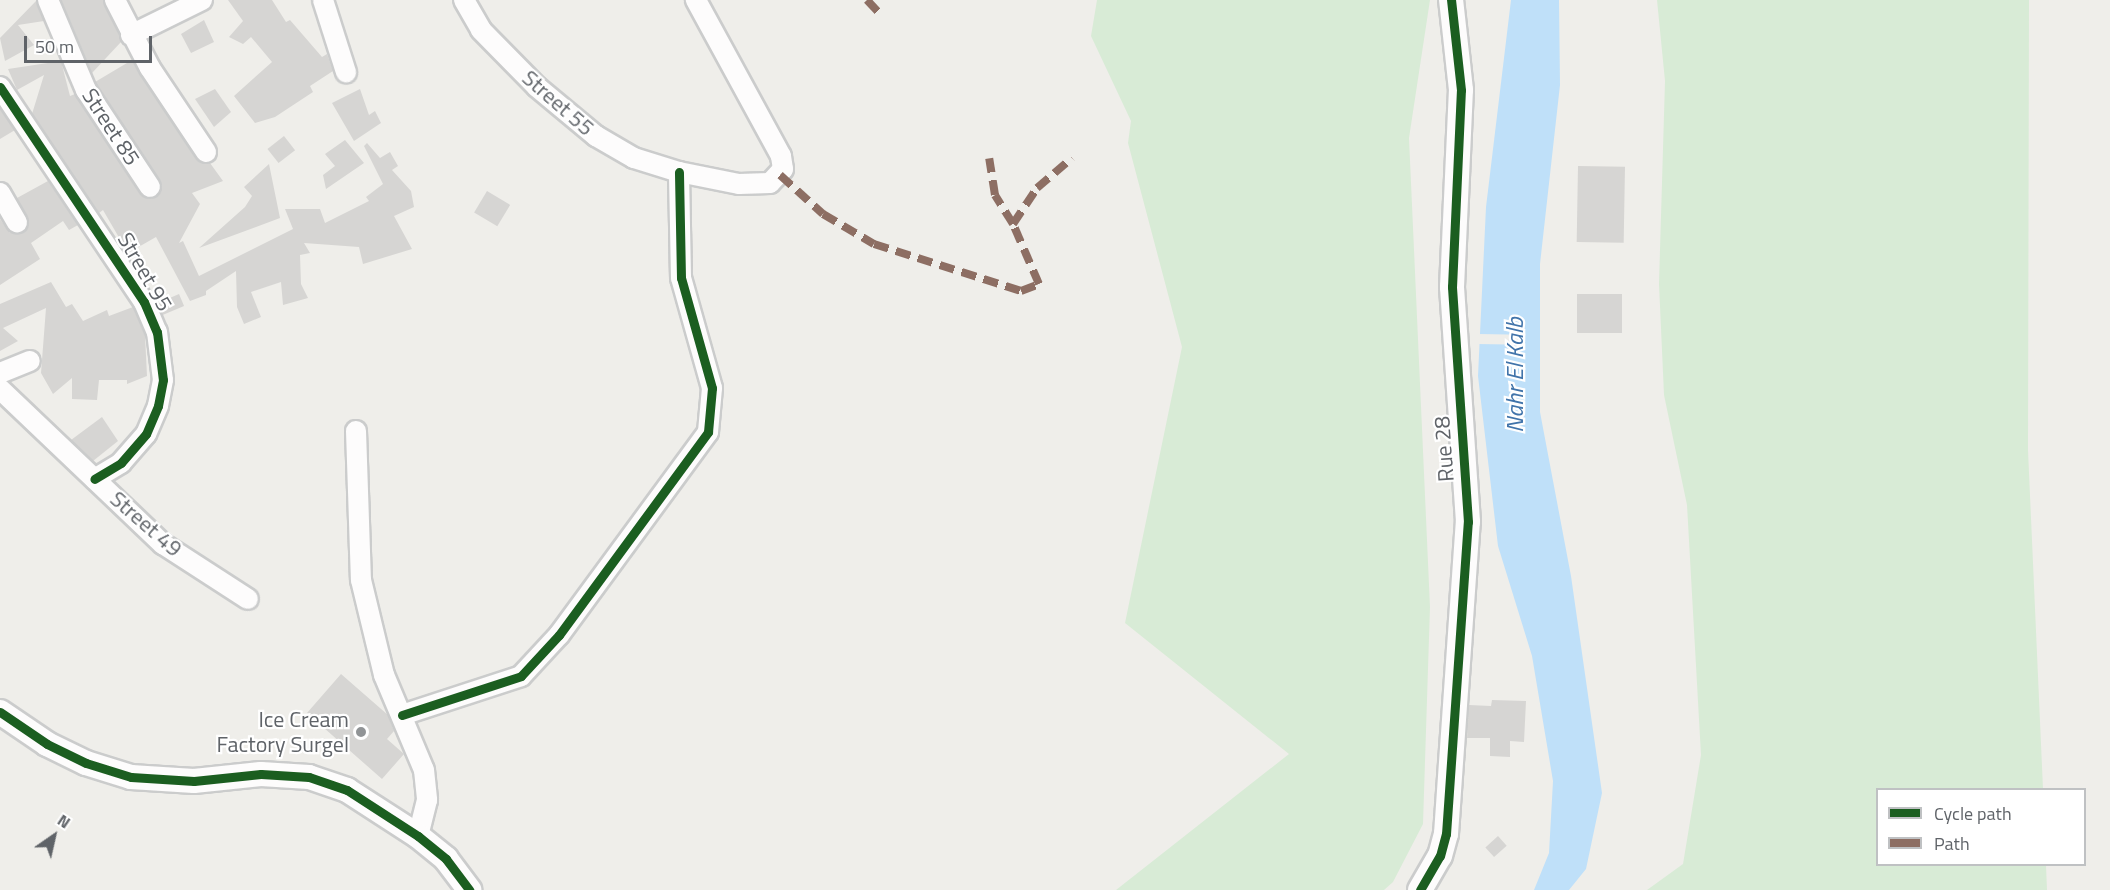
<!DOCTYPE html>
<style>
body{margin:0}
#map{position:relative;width:2110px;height:890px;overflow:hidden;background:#efeeea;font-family:"Titillium Web",sans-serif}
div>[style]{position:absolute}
.green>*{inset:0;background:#d8ebd6}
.water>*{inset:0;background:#bfe0f9}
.pier>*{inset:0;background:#efeeea;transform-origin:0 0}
.building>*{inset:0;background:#d6d5d3;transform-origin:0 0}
.roads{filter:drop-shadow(2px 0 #cbcccc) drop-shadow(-2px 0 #cbcccc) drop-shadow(0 2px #cbcccc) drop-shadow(0 -2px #cbcccc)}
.minor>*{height:20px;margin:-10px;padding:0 10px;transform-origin:10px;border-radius:10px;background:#fdfcfc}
.tertiary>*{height:24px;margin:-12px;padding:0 12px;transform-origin:12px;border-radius:12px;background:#fdfcfc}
.quiet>*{height:8px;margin-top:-4px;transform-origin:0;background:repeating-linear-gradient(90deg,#8d6e63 0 15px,transparent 0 23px)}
.cycleway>*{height:9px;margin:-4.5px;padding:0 4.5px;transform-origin:4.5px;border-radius:4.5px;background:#1b5e20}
.dots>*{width:16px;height:16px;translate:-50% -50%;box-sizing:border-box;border:3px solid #fff;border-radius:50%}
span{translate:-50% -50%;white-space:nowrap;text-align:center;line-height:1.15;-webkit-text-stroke:4.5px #fff;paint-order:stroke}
.street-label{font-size:22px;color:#5f6368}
.poi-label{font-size:22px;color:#5f6368}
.right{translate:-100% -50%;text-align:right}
.water-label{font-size:24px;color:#4174aa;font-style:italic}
.legend{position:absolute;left:1876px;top:788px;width:210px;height:78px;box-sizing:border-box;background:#fff;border:2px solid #bfc1c3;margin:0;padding:8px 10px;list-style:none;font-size:18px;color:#5f6368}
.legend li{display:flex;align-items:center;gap:12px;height:30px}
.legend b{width:30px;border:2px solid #bfc1c3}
.north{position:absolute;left:24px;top:806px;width:60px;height:60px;-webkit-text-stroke:4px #fff;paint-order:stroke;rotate:34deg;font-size:16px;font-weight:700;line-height:24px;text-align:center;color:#5f6368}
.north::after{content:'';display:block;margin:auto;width:21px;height:27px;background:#5f6368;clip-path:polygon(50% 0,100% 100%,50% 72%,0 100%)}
.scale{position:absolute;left:24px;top:36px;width:128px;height:27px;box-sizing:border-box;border:3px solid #5f6368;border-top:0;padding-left:8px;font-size:18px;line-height:21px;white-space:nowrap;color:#5f6368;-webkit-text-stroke:4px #fff;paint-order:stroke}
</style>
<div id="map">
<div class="green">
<div style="clip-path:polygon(1097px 0,1430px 0,1409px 138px,1430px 607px,1423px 824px,1393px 882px,1384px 890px,1116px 890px,1289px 754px,1125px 623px,1182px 347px,1128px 143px,1131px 121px,1091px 36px)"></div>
<div style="clip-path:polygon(1657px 0,2029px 0,2028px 450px,2043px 789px,1878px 790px,1878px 864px,2046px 865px,2047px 890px,1647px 890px,1683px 864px,1701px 755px,1687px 505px,1664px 395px,1659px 284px,1665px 81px)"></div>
</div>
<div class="water">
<div style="clip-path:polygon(1511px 0,1559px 0,1560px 85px,1540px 264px,1540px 412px,1571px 576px,1602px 793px,1586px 869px,1569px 890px,1534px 890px,1549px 853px,1553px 781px,1532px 656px,1498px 546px,1478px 376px,1486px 207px)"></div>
</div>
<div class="pier">
<div style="left:1477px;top:334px;width:48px;height:10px;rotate:1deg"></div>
</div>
<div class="building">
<div style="clip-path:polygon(61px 0,103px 0,119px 34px,121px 42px,92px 73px)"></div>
<div style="clip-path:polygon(228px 0,272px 0,286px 22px,290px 20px,322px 57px,327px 54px,333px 71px,310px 86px,313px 92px,275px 117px,255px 123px,234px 96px,272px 62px,251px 37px,243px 44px,229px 37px,243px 21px)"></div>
<div style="clip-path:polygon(36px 1px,44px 21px,18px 25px,34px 45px,5px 61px,0 38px)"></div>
<div style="clip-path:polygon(204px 20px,214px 42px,191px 53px,181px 34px)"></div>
<div style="clip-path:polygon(132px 60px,196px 159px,210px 163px,223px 181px,192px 193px,200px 204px,179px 243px,183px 241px,199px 276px,293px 229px,285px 209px,320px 209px,325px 223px,369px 201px,366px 197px,383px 184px,364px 146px,367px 143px,380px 158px,390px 152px,398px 166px,392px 170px,411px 191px,414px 207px,394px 216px,412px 249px,363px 264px,359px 247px,304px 243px,310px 253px,300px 255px,301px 284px,308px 298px,283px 305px,281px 282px,251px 292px,261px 317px,244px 324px,237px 307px,236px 271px,206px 291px,206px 295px,190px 301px,156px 237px,128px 253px,103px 210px,99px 213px,32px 114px,44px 75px,17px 90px,8px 69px,61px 61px,70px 96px,75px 94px,140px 194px,151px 199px,161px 192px,160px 181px,95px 82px)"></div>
<div style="clip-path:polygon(215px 89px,231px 112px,214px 127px,195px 99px)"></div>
<div style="clip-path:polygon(360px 89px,369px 115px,375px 111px,381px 123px,354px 141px,332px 103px)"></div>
<div style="clip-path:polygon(0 109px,15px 130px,0 139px)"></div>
<div style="left:284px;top:136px;width:18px;height:21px;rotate:52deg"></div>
<div style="clip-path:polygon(345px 140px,364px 163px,326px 189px,323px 175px,335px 166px,325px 154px)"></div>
<div style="clip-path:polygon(269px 164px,280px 218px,199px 248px,245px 207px,252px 196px,244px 187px)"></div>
<div style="left:1578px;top:166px;width:47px;height:76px;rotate:1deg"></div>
<div style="clip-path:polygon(48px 181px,78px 225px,69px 230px,63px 221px,31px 243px,40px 259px,0 285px,0 219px,10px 233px,23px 233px,29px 223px,17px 198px)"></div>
<div style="left:487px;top:191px;width:27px;height:25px;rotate:31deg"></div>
<div style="clip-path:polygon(51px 282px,66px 307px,72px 304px,83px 321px,107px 310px,109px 316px,133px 307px,145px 335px,147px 376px,127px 384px,127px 380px,99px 380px,97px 400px,72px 399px,72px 378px,53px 394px,41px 373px,46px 308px,3px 328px,18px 341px,0 351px,0 304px)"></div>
<div style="left:179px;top:294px;width:13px;height:24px;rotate:67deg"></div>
<div style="left:1577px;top:294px;width:45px;height:39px"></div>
<div style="clip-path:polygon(102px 417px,118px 441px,93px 461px,71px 440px)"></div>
<div style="clip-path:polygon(341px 674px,388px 715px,394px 731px,387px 739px,404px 754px,382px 779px,307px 713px)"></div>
<div style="clip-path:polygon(1492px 700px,1526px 701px,1524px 742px,1510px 741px,1510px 757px,1490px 756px,1490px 738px,1467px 738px,1469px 705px,1491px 706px)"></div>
<div style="left:1498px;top:836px;width:13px;height:17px;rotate:48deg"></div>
</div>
<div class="roads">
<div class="minor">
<div style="left:48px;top:0;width:98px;rotate:67.1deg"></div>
<div style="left:86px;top:90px;width:116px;rotate:56.6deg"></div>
<div style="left:115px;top:0;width:76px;rotate:62.8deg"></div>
<div style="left:150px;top:68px;width:101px;rotate:56.3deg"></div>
<div style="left:323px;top:0;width:76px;rotate:72.3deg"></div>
<div style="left:464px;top:0;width:34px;rotate:60deg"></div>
<div style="left:481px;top:30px;width:80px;rotate:45.5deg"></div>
<div style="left:537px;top:87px;width:77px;rotate:39.7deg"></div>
<div style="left:596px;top:136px;width:44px;rotate:30.1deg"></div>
<div style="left:634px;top:158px;width:47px;rotate:17.3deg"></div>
<div style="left:679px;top:172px;width:61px;rotate:11.3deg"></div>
<div style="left:739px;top:184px;width:31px;rotate:-2deg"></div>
<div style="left:770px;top:183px;width:19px;rotate:-47deg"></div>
<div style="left:783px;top:169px;width:13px;rotate:-99deg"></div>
<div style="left:781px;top:156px;width:178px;rotate:-118.6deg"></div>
<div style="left:131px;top:35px;width:79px;rotate:-26.2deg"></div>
<div style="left:0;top:87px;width:259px;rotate:56.2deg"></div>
<div style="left:144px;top:302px;width:33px;rotate:67deg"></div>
<div style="left:157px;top:332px;width:48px;rotate:82.9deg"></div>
<div style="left:163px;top:380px;width:26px;rotate:101deg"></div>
<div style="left:158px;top:406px;width:30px;rotate:113deg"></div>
<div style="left:146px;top:434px;width:38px;rotate:131deg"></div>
<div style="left:121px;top:463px;width:31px;rotate:149deg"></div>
<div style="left:0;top:193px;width:34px;rotate:60deg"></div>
<div style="left:0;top:373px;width:32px;rotate:-22deg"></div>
<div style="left:0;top:389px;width:225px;rotate:43.6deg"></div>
<div style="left:163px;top:544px;width:101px;rotate:32.9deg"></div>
<div style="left:356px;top:431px;width:149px;rotate:88.1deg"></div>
<div style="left:361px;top:580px;width:98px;rotate:76.4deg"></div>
<div style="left:384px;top:675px;width:103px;rotate:67.2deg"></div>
<div style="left:424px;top:770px;width:30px;rotate:84deg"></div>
<div style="left:427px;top:800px;width:37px;rotate:104deg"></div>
<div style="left:402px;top:715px;width:125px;rotate:-18.1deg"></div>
<div style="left:521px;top:676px;width:56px;rotate:-47.2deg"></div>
<div style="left:559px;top:635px;width:252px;rotate:-53.7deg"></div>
<div style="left:708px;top:432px;width:44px;rotate:-84.8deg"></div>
<div style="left:712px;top:388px;width:114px;rotate:-105.7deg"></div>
<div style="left:681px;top:278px;width:106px;rotate:-91.1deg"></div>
</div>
<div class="tertiary">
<div style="left:0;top:712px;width:57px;rotate:34.2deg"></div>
<div style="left:47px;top:744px;width:43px;rotate:26deg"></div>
<div style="left:86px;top:763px;width:47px;rotate:17.3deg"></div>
<div style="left:131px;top:777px;width:63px;rotate:3.6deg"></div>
<div style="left:194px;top:781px;width:67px;rotate:-6deg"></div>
<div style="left:261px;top:774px;width:48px;rotate:3.6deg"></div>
<div style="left:309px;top:777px;width:40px;rotate:18.9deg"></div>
<div style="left:347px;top:790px;width:85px;rotate:32.9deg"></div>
<div style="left:418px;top:836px;width:36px;rotate:39deg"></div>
<div style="left:446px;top:859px;width:39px;rotate:53deg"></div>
<div style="left:1420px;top:890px;width:39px;rotate:-60deg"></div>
<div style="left:1440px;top:856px;width:23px;rotate:-75deg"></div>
<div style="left:1446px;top:834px;width:313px;rotate:-86deg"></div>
<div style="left:1468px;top:522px;width:236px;rotate:-93.9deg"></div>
<div style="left:1452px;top:287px;width:197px;rotate:-87.4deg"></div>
<div style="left:1461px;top:90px;width:91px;rotate:-96.3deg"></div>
</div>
</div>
<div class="quiet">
<div style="left:867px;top:0;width:19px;rotate:47deg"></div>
<div style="left:780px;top:175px;width:58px;rotate:42.2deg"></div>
<div style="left:823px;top:214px;width:59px;rotate:30.5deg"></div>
<div style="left:874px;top:244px;width:154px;rotate:17.7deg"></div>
<div style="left:1021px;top:291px;width:19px;rotate:-21deg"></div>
<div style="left:1039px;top:284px;width:65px;rotate:-113.4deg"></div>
<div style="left:1013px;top:224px;width:34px;rotate:-122deg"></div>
<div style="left:995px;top:195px;width:37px;rotate:-99deg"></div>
<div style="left:1013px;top:224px;width:43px;rotate:-56.3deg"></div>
<div style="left:1037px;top:188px;width:46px;rotate:-40.6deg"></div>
</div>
<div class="cycleway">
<div style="left:0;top:87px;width:259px;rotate:56.2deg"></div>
<div style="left:144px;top:302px;width:33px;rotate:67deg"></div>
<div style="left:157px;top:332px;width:48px;rotate:82.9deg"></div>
<div style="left:163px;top:380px;width:26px;rotate:101deg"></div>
<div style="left:158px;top:406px;width:30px;rotate:113deg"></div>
<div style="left:146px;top:434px;width:38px;rotate:131deg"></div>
<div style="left:121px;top:463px;width:31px;rotate:149deg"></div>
<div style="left:0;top:712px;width:57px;rotate:34.2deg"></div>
<div style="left:47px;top:744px;width:43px;rotate:26deg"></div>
<div style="left:86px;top:763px;width:47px;rotate:17.3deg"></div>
<div style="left:131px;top:777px;width:63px;rotate:3.6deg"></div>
<div style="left:194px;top:781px;width:67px;rotate:-6deg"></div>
<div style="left:261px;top:774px;width:48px;rotate:3.6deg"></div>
<div style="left:309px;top:777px;width:40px;rotate:18.9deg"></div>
<div style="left:347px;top:790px;width:85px;rotate:32.9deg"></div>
<div style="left:418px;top:836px;width:36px;rotate:39deg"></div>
<div style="left:446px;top:859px;width:39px;rotate:53deg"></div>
<div style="left:402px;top:715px;width:125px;rotate:-18.1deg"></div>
<div style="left:521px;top:676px;width:56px;rotate:-47.2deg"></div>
<div style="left:559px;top:635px;width:252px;rotate:-53.7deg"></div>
<div style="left:708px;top:432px;width:44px;rotate:-84.8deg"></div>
<div style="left:712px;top:388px;width:114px;rotate:-105.7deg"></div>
<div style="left:681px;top:278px;width:106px;rotate:-91.1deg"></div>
<div style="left:1420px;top:890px;width:39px;rotate:-60deg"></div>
<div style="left:1440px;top:856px;width:23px;rotate:-75deg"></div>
<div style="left:1446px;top:834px;width:313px;rotate:-86deg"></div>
<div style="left:1468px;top:522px;width:236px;rotate:-93.9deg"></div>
<div style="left:1452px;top:287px;width:197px;rotate:-87.4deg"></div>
<div style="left:1461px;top:90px;width:91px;rotate:-96.3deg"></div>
</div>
<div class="dots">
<div style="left:361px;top:732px;background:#919496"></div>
</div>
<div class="street-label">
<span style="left:558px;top:103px;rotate:41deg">Street 55</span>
<span style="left:111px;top:127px;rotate:57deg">Street 85</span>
<span style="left:145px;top:272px;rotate:60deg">Street 95</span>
<span style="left:1444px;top:449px;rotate:-94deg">Rue 28</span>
<span style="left:146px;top:524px;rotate:41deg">Street 49</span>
</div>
<div class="poi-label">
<span class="right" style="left:349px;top:732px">Ice Cream<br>Factory Surgel</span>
</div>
<div class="water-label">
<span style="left:1515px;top:375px;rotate:-90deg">Nahr El Kalb</span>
</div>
<ul class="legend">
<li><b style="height:8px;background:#1b5e20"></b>Cycle path</li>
<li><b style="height:8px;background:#8d6e63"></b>Path</li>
</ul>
<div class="north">N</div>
<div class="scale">50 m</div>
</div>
